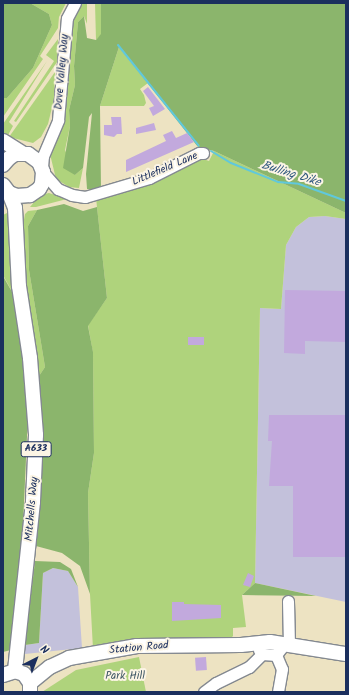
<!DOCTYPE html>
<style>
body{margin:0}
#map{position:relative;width:349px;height:695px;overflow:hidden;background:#ede3c2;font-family:Kalam,sans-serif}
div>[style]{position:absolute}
.industrial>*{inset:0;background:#c3c1db}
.green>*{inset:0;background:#afd37c}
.forest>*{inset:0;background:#8bb56c}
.stream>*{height:2px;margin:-1px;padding:0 1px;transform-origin:1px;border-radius:1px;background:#60c8dc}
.building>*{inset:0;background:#c2a9dd;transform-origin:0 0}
.roads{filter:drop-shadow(1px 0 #848990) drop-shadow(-1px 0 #848990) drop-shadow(0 1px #848990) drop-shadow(0 -1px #848990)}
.minor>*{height:11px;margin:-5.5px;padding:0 5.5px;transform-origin:5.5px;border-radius:5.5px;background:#fff}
.major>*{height:14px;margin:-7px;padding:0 7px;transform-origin:7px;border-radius:7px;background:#fff}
span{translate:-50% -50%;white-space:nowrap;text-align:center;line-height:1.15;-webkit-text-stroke:4px #fcf5e5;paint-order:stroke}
.shield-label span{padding:1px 3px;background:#fcf5e5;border:1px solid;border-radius:3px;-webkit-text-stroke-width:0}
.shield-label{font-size:10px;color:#1b2f5e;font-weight:700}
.street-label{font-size:11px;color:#1b2f5e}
.park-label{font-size:11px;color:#405866}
.water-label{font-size:12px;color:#2c557e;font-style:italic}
.frame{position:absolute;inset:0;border:4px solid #1b2f5e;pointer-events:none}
.north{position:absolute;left:16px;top:639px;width:40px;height:40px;-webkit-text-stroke:3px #fcf5e5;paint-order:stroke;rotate:42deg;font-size:11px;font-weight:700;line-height:16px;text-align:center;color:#1b2f5e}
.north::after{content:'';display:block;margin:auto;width:14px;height:18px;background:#1b2f5e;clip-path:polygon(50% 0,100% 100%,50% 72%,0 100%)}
</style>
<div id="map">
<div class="industrial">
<div style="clip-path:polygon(325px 216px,346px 219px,346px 602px,255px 583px,260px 308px,281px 309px,286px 245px,296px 227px,309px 217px)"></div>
<div style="clip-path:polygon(53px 568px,68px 571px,78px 587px,82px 648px,25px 654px,25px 645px,39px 643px,43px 573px)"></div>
</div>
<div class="green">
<div style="clip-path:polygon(30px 3px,66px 3px,59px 17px,58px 28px,40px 56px,43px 59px,3px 117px,3px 98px,7px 98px,33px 68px,52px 25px,49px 14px)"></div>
<div style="clip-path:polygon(82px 3px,87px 3px,87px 24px,84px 16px,78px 22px,74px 66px,75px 85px,69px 110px,70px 126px,65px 150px,75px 175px,83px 168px,79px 188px,69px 187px,56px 179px,49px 150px,59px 135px,65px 109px,69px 37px,73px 16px)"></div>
<div style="clip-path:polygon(95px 3px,101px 3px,101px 35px,96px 40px)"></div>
<div style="clip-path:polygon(58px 39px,57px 62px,16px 122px,14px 121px,54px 61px,46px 55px)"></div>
<div style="clip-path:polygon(119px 47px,148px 83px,140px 89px,144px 95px,146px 103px,144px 106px,100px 106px)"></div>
<div style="clip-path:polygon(47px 61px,9px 122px,13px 126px,7px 137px,4px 135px,3px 124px)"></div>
<div style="clip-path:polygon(55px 72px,54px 99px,48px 124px,41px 137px,33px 143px,9px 137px)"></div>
<div style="clip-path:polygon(214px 151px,346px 213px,346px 219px,325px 216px,309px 217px,296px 227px,286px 245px,281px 309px,260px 308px,255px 583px,242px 595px,246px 627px,233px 628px,233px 636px,230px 639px,93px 649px,90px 594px,88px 493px,94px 453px,93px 353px,88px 325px,107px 298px,96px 198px,200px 158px,209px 161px)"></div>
<div style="clip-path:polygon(49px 193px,67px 199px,36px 207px,30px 207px,40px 195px)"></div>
<div style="clip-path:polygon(37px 210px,28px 226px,29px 270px,45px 367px,37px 379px,27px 296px,22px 231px,25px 214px,28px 211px)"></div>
<div style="clip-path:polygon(11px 211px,16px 299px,3px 275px,3px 215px)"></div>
<div style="clip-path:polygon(139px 657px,146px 692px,42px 692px,76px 670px)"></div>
</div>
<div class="forest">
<div style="clip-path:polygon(3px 3px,30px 3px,49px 14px,52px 25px,33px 68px,7px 98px,3px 98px)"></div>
<div style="clip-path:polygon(101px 3px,346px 3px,346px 213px,214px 151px,198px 147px,119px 47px,100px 106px,101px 190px,87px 189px,86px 174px,92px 113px,89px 117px,83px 168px,75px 175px,63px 168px,70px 126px,69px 110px,75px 85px,74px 66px,78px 22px,84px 16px,87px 38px,96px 40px,101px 34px)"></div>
<div style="clip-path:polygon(64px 204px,83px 211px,97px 207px,107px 298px,88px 326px,93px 352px,94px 453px,88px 493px,90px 594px,80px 566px,62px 553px,36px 546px,39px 407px,37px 379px,45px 367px,29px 270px,28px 226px,37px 210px)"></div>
<div style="clip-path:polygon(3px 276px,16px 299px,29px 393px,23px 525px,11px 650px,3px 652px)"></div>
<div style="clip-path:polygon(35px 561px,60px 562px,71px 569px,78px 587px,68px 571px,53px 568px,43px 573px,39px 643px,25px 645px)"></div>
<div style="clip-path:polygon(255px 583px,316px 596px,242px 595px)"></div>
</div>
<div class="stream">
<div style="left:118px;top:45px;width:129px;rotate:51.3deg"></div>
<div style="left:211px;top:151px;width:23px;rotate:31deg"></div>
<div style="left:231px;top:163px;width:51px;rotate:22deg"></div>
<div style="left:278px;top:182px;width:21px;rotate:5deg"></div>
<div style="left:299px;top:184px;width:50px;rotate:19.9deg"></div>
</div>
<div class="building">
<div style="clip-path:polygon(148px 87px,165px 109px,153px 116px,149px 108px,154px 106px,143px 91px)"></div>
<div style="clip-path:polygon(111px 117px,121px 117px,122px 134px,117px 134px,114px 137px,104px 135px,104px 125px,112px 125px)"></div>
<div style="clip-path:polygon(154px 123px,156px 130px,136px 134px,136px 128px)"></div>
<div style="clip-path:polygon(172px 131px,176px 138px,187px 133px,194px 142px,126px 172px,126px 160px,166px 141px,163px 135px)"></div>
<div style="clip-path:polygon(285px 290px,346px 291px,346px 342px,305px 341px,305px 354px,284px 353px)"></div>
<div style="left:188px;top:337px;width:16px;height:8px"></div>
<div style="clip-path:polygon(269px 415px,346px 415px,346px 557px,293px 557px,293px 486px,269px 486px,272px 441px,268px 441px)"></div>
<div style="clip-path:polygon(248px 573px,254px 576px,250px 587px,243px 585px)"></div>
<div style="clip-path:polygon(172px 602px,184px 602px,184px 604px,221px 605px,221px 618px,172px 621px)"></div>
<div style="left:206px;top:657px;width:13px;height:11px;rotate:86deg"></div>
</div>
<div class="roads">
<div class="minor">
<div style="left:42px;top:167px;width:11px;rotate:-85deg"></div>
<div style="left:43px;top:156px;width:39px;rotate:-67deg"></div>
<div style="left:58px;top:120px;width:102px;rotate:-85deg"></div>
<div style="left:67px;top:18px;width:17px;rotate:-62deg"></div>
<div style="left:43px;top:172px;width:23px;rotate:49deg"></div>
<div style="left:58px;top:189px;width:15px;rotate:23deg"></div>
<div style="left:72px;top:195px;width:13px;rotate:9deg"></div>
<div style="left:85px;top:197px;width:67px;rotate:-16.5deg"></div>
<div style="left:149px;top:178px;width:56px;rotate:-26.6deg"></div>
<div style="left:199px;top:153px;width:4px"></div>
<div style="left:288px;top:601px;width:43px;rotate:88.7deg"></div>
<div style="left:259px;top:650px;width:5px;rotate:53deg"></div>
<div style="left:262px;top:654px;width:14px;rotate:4deg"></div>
<div style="left:276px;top:655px;width:9px;rotate:-54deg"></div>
<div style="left:281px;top:648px;width:5px;rotate:-90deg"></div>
<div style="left:276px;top:655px;width:15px;rotate:67deg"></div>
<div style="left:282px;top:669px;width:23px;rotate:100deg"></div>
<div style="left:204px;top:692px;width:15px;rotate:-37deg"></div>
<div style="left:216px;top:683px;width:37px;rotate:-26deg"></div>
<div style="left:249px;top:667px;width:18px;rotate:-45deg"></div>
</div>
<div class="major">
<div style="left:3px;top:141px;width:22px;rotate:32deg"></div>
<div style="left:3px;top:165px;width:9px;rotate:-49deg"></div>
<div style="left:9px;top:158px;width:7px;rotate:-34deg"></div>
<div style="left:15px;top:154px;width:13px"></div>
<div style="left:28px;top:154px;width:14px;rotate:36deg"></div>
<div style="left:39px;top:162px;width:11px;rotate:68deg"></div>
<div style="left:43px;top:172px;width:12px;rotate:95deg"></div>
<div style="left:42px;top:184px;width:6px;rotate:121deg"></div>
<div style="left:39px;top:189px;width:11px;rotate:146deg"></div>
<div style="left:30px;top:195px;width:13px;rotate:176deg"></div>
<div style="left:17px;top:196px;width:9px;rotate:-159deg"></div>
<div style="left:9px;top:193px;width:10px;rotate:-127deg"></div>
<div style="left:9px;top:193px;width:16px;rotate:68deg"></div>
<div style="left:15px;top:208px;width:78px;rotate:87.1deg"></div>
<div style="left:19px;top:286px;width:73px;rotate:81.3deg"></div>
<div style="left:30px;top:358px;width:77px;rotate:85.5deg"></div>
<div style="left:36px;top:435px;width:67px;rotate:92.6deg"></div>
<div style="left:33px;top:502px;width:170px;rotate:96.1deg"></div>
<div style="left:3px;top:675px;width:13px;rotate:-18deg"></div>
<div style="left:15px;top:671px;width:9px;rotate:18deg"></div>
<div style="left:24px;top:674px;width:11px;rotate:56deg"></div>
<div style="left:30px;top:683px;width:9px;rotate:90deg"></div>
<div style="left:30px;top:683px;width:26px;rotate:-39deg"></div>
<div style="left:50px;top:667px;width:21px;rotate:-25deg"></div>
<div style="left:69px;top:658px;width:69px;rotate:-10deg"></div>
<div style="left:137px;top:646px;width:104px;rotate:-0.6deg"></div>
<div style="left:241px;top:645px;width:29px;rotate:-6deg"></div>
<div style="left:270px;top:642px;width:77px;rotate:9deg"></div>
</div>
</div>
<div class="shield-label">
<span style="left:36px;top:449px">A633</span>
</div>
<div class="street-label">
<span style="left:62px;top:72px;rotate:-85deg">Dove Valley Way</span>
<span style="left:165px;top:169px;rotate:-23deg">Littlefield Lane</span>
<span style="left:32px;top:509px;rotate:-85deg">Mitchells Way</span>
<span style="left:139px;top:648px;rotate:-5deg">Station Road</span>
</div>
<div class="park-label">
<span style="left:125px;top:676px">Park Hill</span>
</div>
<div class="water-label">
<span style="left:291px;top:174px;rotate:17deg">Bulling Dike</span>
</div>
<div class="frame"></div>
<div class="north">N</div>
</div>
